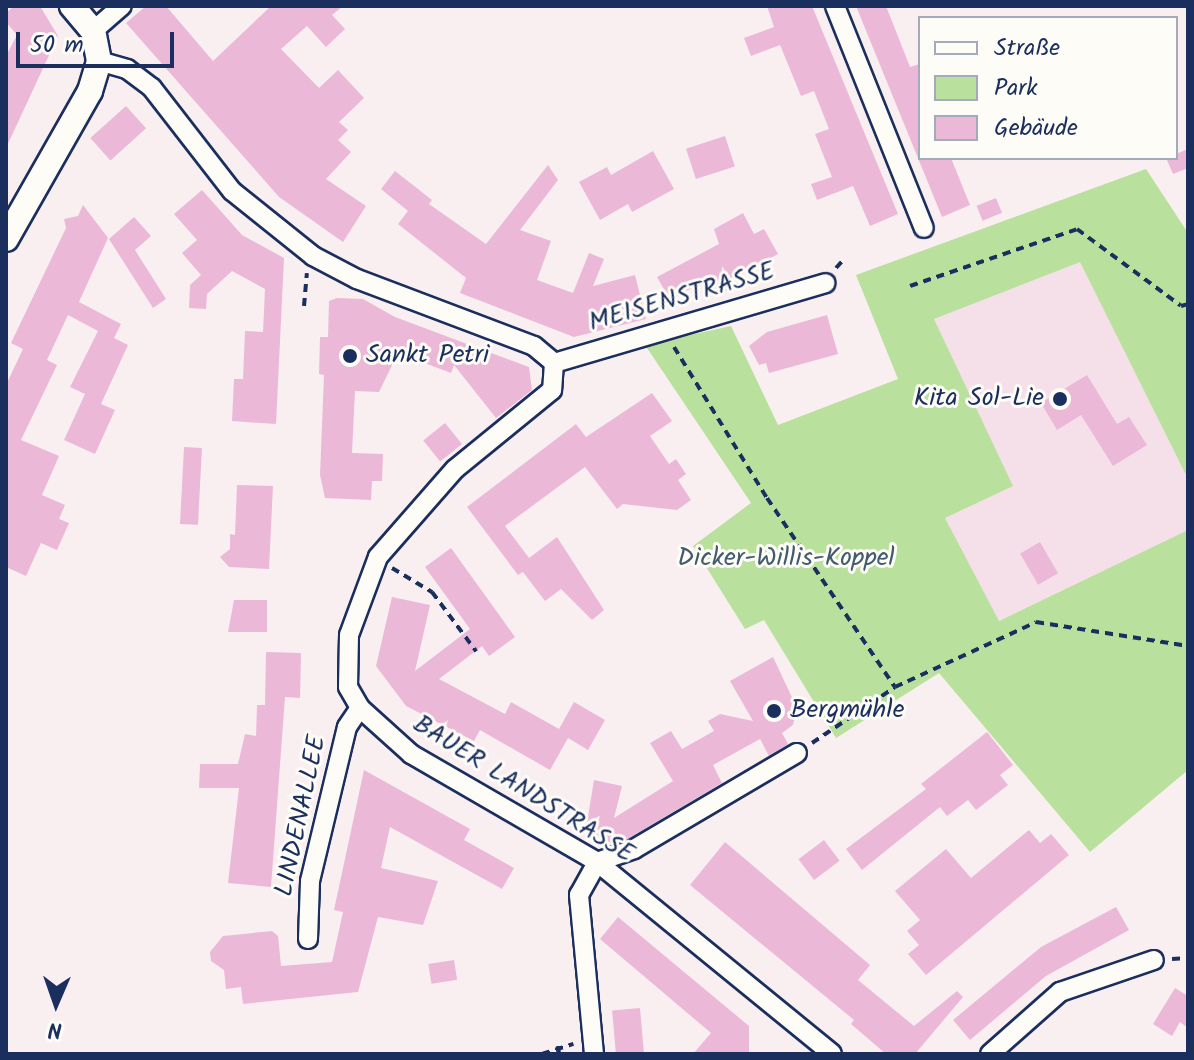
<!DOCTYPE html>
<meta charset="utf-8">
<style>
body{margin:0}
#map{position:relative;width:1194px;height:1060px;overflow:hidden;background:#f9eff1;font-family:Kalam,sans-serif}
div>[style]{position:absolute}
.built>*{inset:0;background:#f5dfe9}
.green>*{inset:0;background:#b9e09c}
.building>*{inset:0;background:#ebb9d7;transform-origin:0 0}
.path>*{height:4px;margin-top:-2px;transform-origin:0;background:repeating-linear-gradient(90deg,#1b2f5e 0 8px,transparent 0 14px)}
.roads{filter:drop-shadow(2px 0 #1b2f5e) drop-shadow(-2px 0 #1b2f5e) drop-shadow(0 2px #1b2f5e) drop-shadow(0 -2px #1b2f5e)}
.minor>*{height:18px;margin:-9px;padding:0 9px;transform-origin:9px;border-radius:9px;background:#fdfcf7}
.tertiary>*{height:24px;margin:-12px;padding:0 12px;transform-origin:12px;border-radius:12px;background:#fdfcf7}
.dots>*{width:22px;height:22px;translate:-50% -50%;box-sizing:border-box;border:4px solid #fdfcf7;border-radius:50%}
span{translate:-50% -50%;white-space:nowrap;text-align:center;line-height:1.15;-webkit-text-stroke:6px #fdfcf7;paint-order:stroke}
.street-label{font-size:26px;color:#1b2f5e}
.poi-label{font-size:26px;color:#1b2f5e}
.left{translate:0 -50%;text-align:left}
.right{translate:-100% -50%;text-align:right}
.park-label{font-size:26px;color:#425b6e}
.frame{position:absolute;inset:0;border:8px solid #1b2f5e;pointer-events:none}
.legend{position:absolute;left:918px;top:16px;width:260px;height:144px;box-sizing:border-box;background:#fdfcf7;border:2px solid #a3aaba;margin:0;padding:10px 14px;list-style:none;font-size:24px;color:#1b2f5e}
.legend li{display:flex;align-items:center;gap:16px;height:40px}
.legend b{width:40px;border:2px solid #a3aaba}
.north{position:absolute;left:16px;top:964px;width:80px;height:80px;-webkit-text-stroke:6px #fdfcf7;paint-order:stroke;rotate:182deg;font-size:22px;font-weight:700;line-height:32px;text-align:center;color:#1b2f5e}
.north::after{content:'';display:block;margin:auto;width:28px;height:36px;background:#1b2f5e;clip-path:polygon(50% 0,100% 100%,50% 72%,0 100%)}
.scale{position:absolute;left:16px;top:32px;width:158px;height:36px;box-sizing:border-box;border:4px solid #1b2f5e;border-top:0;padding-left:10px;font-size:24px;line-height:28px;white-space:nowrap;color:#1b2f5e;-webkit-text-stroke:6px #fdfcf7;paint-order:stroke}
</style>
<div id="map">
<div class="built">
<div style="clip-path:polygon(1080px 261px,1188px 479px,1188px 530px,998px 621px,945px 518px,1012px 486px,934px 319px)"></div>
</div>
<div class="green">
<div style="clip-path:polygon(1146px 169px,1188px 233px,1188px 479px,1080px 262px,934px 319px,1013px 486px,945px 518px,999px 621px,1188px 530px,1188px 770px,1090px 852px,939px 673px,836px 738px,764px 620px,745px 629px,693px 546px,751px 503px,645px 345px,731px 326px,778px 425px,898px 379px,856px 275px)"></div>
</div>
<div class="building">
<div style="clip-path:polygon(14px 6px,40px 6px,58px 36px,6px 148px,6px 56px,17px 35px,6px 22px,6px 13px)"></div>
<div style="clip-path:polygon(146px 6px,166px 6px,213px 61px,271px 6px,343px 6px,332px 15px,345px 29px,326px 47px,307px 26px,281px 49px,319px 88px,338px 70px,364px 98px,339px 122px,348px 130px,338px 140px,351px 152px,326px 179px,366px 206px,343px 242px,279px 197px,126px 23px)"></div>
<div style="clip-path:polygon(767px 6px,812px 6px,898px 214px,870px 226px,853px 186px,817px 200px,811px 184px,832px 177px,815px 134px,829px 129px,814px 91px,801px 96px,780px 45px,751px 56px,744px 38px,774px 27px)"></div>
<div style="clip-path:polygon(856px 6px,886px 6px,910px 67px,920px 64px,920px 158px,951px 158px,970px 205px,942px 217px)"></div>
<div style="left:126px;top:106px;width:30px;height:48px;rotate:48deg"></div>
<div style="left:725px;top:136px;width:32px;height:41px;rotate:72deg"></div>
<div style="clip-path:polygon(1188px 149px,1188px 168px,1173px 174px,1166px 158px)"></div>
<div style="clip-path:polygon(653px 151px,674px 189px,632px 212px,628px 204px,600px 220px,579px 182px,607px 167px,611px 175px)"></div>
<div style="clip-path:polygon(548px 165px,558px 180px,520px 230px,551px 241px,537px 280px,573px 293px,589px 253px,604px 259px,593px 286px,635px 275px,646px 319px,574px 337px,460px 293px,466px 278px,398px 224px,408px 211px,381px 189px,395px 171px,432px 200px,429px 204px,486px 244px)"></div>
<div style="clip-path:polygon(202px 190px,242px 235px,284px 258px,276px 424px,232px 421px,234px 379px,243px 379px,245px 331px,263px 332px,265px 289px,232px 271px,207px 294px,206px 309px,189px 308px,190px 285px,201px 275px,182px 253px,197px 240px,174px 214px)"></div>
<div style="left:996px;top:198px;width:16px;height:21px;rotate:68deg"></div>
<div style="clip-path:polygon(83px 205px,108px 238px,79px 302px,121px 324px,114px 338px,128px 345px,101px 404px,115px 410px,95px 454px,64px 440px,85px 394px,70px 387px,98px 331px,68px 315px,47px 360px,57px 365px,21px 440px,59px 456px,42px 495px,65px 505px,59px 519px,69px 523px,57px 550px,41px 543px,26px 576px,6px 567px,6px 385px,23px 349px,11px 343px,66px 228px,64px 219px,78px 216px)"></div>
<div style="clip-path:polygon(743px 213px,754px 234px,764px 229px,778px 254px,731px 280px,734px 287px,718px 294px,710px 278px,670px 300px,657px 277px,719px 244px,714px 229px)"></div>
<div style="clip-path:polygon(134px 217px,151px 236px,135px 250px,166px 299px,153px 308px,109px 239px)"></div>
<div style="clip-path:polygon(337px 298px,363px 299px,395px 317px,529px 367px,532px 390px,496px 418px,454px 365px,451px 373px,398px 353px,379px 392px,355px 391px,352px 453px,383px 454px,382px 481px,372px 481px,371px 500px,325px 498px,320px 475px,324px 375px,319px 374px,320px 337px,328px 337px,329px 301px)"></div>
<div style="clip-path:polygon(827px 315px,838px 354px,769px 373px,766px 363px,759px 365px,749px 346px,767px 332px)"></div>
<div style="clip-path:polygon(1087px 375px,1117px 424px,1129px 417px,1147px 445px,1113px 466px,1081px 415px,1057px 430px,1041px 403px)"></div>
<div style="clip-path:polygon(652px 393px,672px 421px,650px 436px,669px 464px,676px 459px,686px 474px,678px 480px,691px 500px,677px 510px,623px 504px,617px 509px,585px 467px,505px 526px,529px 558px,557px 537px,604px 610px,592px 620px,561px 589px,545px 601px,523px 572px,518px 575px,467px 507px,576px 424px,586px 437px)"></div>
<div style="left:445px;top:423px;width:27px;height:28px;rotate:51deg"></div>
<div style="left:184px;top:447px;width:18px;height:77px;rotate:3deg"></div>
<div style="clip-path:polygon(237px 485px,273px 486px,269px 569px,229px 567px,220px 557px,230px 549px,230px 534px,235px 535px)"></div>
<div style="left:1040px;top:542px;width:36px;height:23px;rotate:60deg"></div>
<div style="clip-path:polygon(451px 548px,515px 637px,489px 656px,482px 646px,439px 679px,505px 714px,511px 702px,559px 729px,574px 702px,605px 720px,588px 750px,568px 738px,550px 770px,480px 730px,474px 741px,406px 706px,376px 666px,392px 597px,430px 605px,415px 671px,470px 629px,425px 567px)"></div>
<div style="clip-path:polygon(234px 600px,267px 600px,267px 632px,228px 632px)"></div>
<div style="clip-path:polygon(266px 652px,301px 653px,300px 698px,285px 697px,271px 887px,228px 883px,239px 788px,199px 788px,200px 764px,238px 764px,245px 734px,256px 736px,257px 705px,265px 705px)"></div>
<div style="clip-path:polygon(773px 657px,797px 708px,793px 725px,782px 733px,788px 744px,769px 756px,760px 739px,713px 765px,722px 783px,629px 838px,613px 844px,586px 829px,594px 780px,622px 786px,614px 818px,673px 781px,650px 743px,671px 731px,682px 749px,714px 731px,708px 721px,720px 714px,753px 721px,730px 681px)"></div>
<div style="clip-path:polygon(987px 732px,1013px 765px,1000px 775px,1008px 785px,976px 810px,968px 800px,947px 816px,940px 807px,862px 870px,846px 849px,926px 789px,921px 784px)"></div>
<div style="clip-path:polygon(364px 770px,470px 829px,464px 840px,514px 868px,502px 889px,390px 827px,381px 868px,438px 881px,423px 925px,378px 917px,358px 992px,243px 1004px,241px 987px,226px 989px,224px 970px,211px 961px,210px 952px,223px 936px,272px 931px,278px 936px,281px 966px,332px 962px,343px 912px,334px 910px)"></div>
<div style="clip-path:polygon(1029px 830px,1040px 843px,1051px 834px,1069px 855px,926px 975px,908px 954px,919px 945px,907px 931px,920px 920px,895px 891px,946px 849px,971px 878px)"></div>
<div style="left:824px;top:840px;width:26px;height:32px;rotate:53deg"></div>
<div style="clip-path:polygon(725px 842px,870px 965px,858px 980px,914px 1026px,957px 991px,963px 997px,915px 1054px,886px 1054px,851px 1024px,854px 1020px,690px 885px)"></div>
<div style="clip-path:polygon(1116px 907px,1129px 930px,1046px 976px,970px 1040px,953px 1020px,1041px 947px)"></div>
<div style="clip-path:polygon(618px 917px,749px 1026px,749px 1054px,693px 1054px,711px 1033px,600px 939px)"></div>
<div style="left:454px;top:960px;width:20px;height:26px;rotate:81deg"></div>
<div style="clip-path:polygon(1175px 988px,1188px 996px,1188px 1028px,1180px 1022px,1172px 1036px,1153px 1024px)"></div>
<div style="left:640px;top:1008px;width:46px;height:28px;rotate:85deg"></div>
</div>
<div class="path">
<div style="left:836px;top:268px;width:13px;rotate:-48deg"></div>
<div style="left:910px;top:286px;width:176px;rotate:-18.8deg"></div>
<div style="left:1077px;top:229px;width:129px;rotate:36.5deg"></div>
<div style="left:1181px;top:306px;width:7px;rotate:-16deg"></div>
<div style="left:304px;top:306px;width:33px;rotate:-85deg"></div>
<div style="left:674px;top:347px;width:177px;rotate:58.4deg"></div>
<div style="left:767px;top:498px;width:228px;rotate:55.9deg"></div>
<div style="left:392px;top:568px;width:47px;rotate:31deg"></div>
<div style="left:432px;top:592px;width:74px;rotate:53.3deg"></div>
<div style="left:812px;top:743px;width:100px;rotate:-34deg"></div>
<div style="left:895px;top:687px;width:155px;rotate:-24.7deg"></div>
<div style="left:1036px;top:622px;width:154px;rotate:9deg"></div>
<div style="left:1172px;top:959px;width:16px;rotate:-4deg"></div>
<div style="left:558px;top:1046px;width:8px;rotate:83deg"></div>
<div style="left:542px;top:1054px;width:33px;rotate:-18deg"></div>
</div>
<div class="roads">
<div class="minor">
<div style="left:835px;top:6px;width:239px;rotate:68.2deg"></div>
<div style="left:93px;top:31px;width:38px;rotate:-41deg"></div>
<div style="left:99px;top:61px;width:29px;rotate:16deg"></div>
<div style="left:127px;top:69px;width:31px;rotate:37deg"></div>
<div style="left:152px;top:88px;width:130px;rotate:52.2deg"></div>
<div style="left:232px;top:191px;width:104px;rotate:38.7deg"></div>
<div style="left:313px;top:256px;width:50px;rotate:27.6deg"></div>
<div style="left:357px;top:279px;width:189px;rotate:20.7deg"></div>
<div style="left:534px;top:346px;width:26px;rotate:40deg"></div>
<div style="left:554px;top:363px;width:27px;rotate:94deg"></div>
<div style="left:552px;top:390px;width:125px;rotate:140.8deg"></div>
<div style="left:455px;top:469px;width:117px;rotate:131.2deg"></div>
<div style="left:378px;top:557px;width:83px;rotate:110.4deg"></div>
<div style="left:349px;top:635px;width:52px;rotate:91.1deg"></div>
<div style="left:348px;top:687px;width:24px;rotate:60deg"></div>
<div style="left:360px;top:708px;width:69px;rotate:42deg"></div>
<div style="left:411px;top:754px;width:215px;rotate:30.1deg"></div>
<div style="left:597px;top:862px;width:303px;rotate:39.2deg"></div>
<div style="left:554px;top:363px;width:283px;rotate:-16.4deg"></div>
<div style="left:597px;top:862px;width:39px;rotate:-19deg"></div>
<div style="left:634px;top:849px;width:189px;rotate:-30.5deg"></div>
<div style="left:308px;top:939px;width:58px;rotate:-88deg"></div>
<div style="left:310px;top:881px;width:158px;rotate:-76.5deg"></div>
<div style="left:347px;top:727px;width:23px;rotate:-56deg"></div>
<div style="left:594px;top:1054px;width:160px;rotate:-95.4deg"></div>
<div style="left:579px;top:895px;width:38px;rotate:-61deg"></div>
<div style="left:990px;top:1054px;width:94px;rotate:-41.5deg"></div>
<div style="left:1060px;top:992px;width:99px;rotate:-18.8deg"></div>
</div>
<div class="tertiary">
<div style="left:6px;top:239px;width:170px;rotate:-60.4deg"></div>
<div style="left:90px;top:91px;width:31px;rotate:-73deg"></div>
<div style="left:99px;top:61px;width:31px;rotate:-101deg"></div>
<div style="left:93px;top:31px;width:33px;rotate:-130deg"></div>
</div>
</div>
<div class="dots">
<div style="left:350px;top:356px;background:#1b2f5e"></div>
<div style="left:1060px;top:399px;background:#1b2f5e"></div>
<div style="left:774px;top:711px;background:#1b2f5e"></div>
</div>
<div class="street-label">
<span style="left:682px;top:298px;rotate:-16deg">MEISENSTRASSE</span>
<span style="left:523px;top:790px;rotate:32deg">BAUER LANDSTRASSE</span>
<span style="left:302px;top:816px;rotate:-78deg">LINDENALLEE</span>
</div>
<div class="poi-label">
<span class="left" style="left:366px;top:356px">Sankt Petri</span>
<span class="right" style="left:1044px;top:399px">Kita Sol-Lie</span>
<span class="left" style="left:790px;top:711px">Bergmühle</span>
</div>
<div class="park-label">
<span style="left:786px;top:559px">Dicker-Willis-Koppel</span>
</div>
<div class="frame"></div>
<ul class="legend">
<li><b style="height:10px;background:#fdfcf7"></b>Straße</li>
<li><b style="height:22px;background:#b9e09c"></b>Park</li>
<li><b style="height:22px;background:#ebb9d7"></b>Gebäude</li>
</ul>
<div class="north">N</div>
<div class="scale">50 m</div>
</div>
